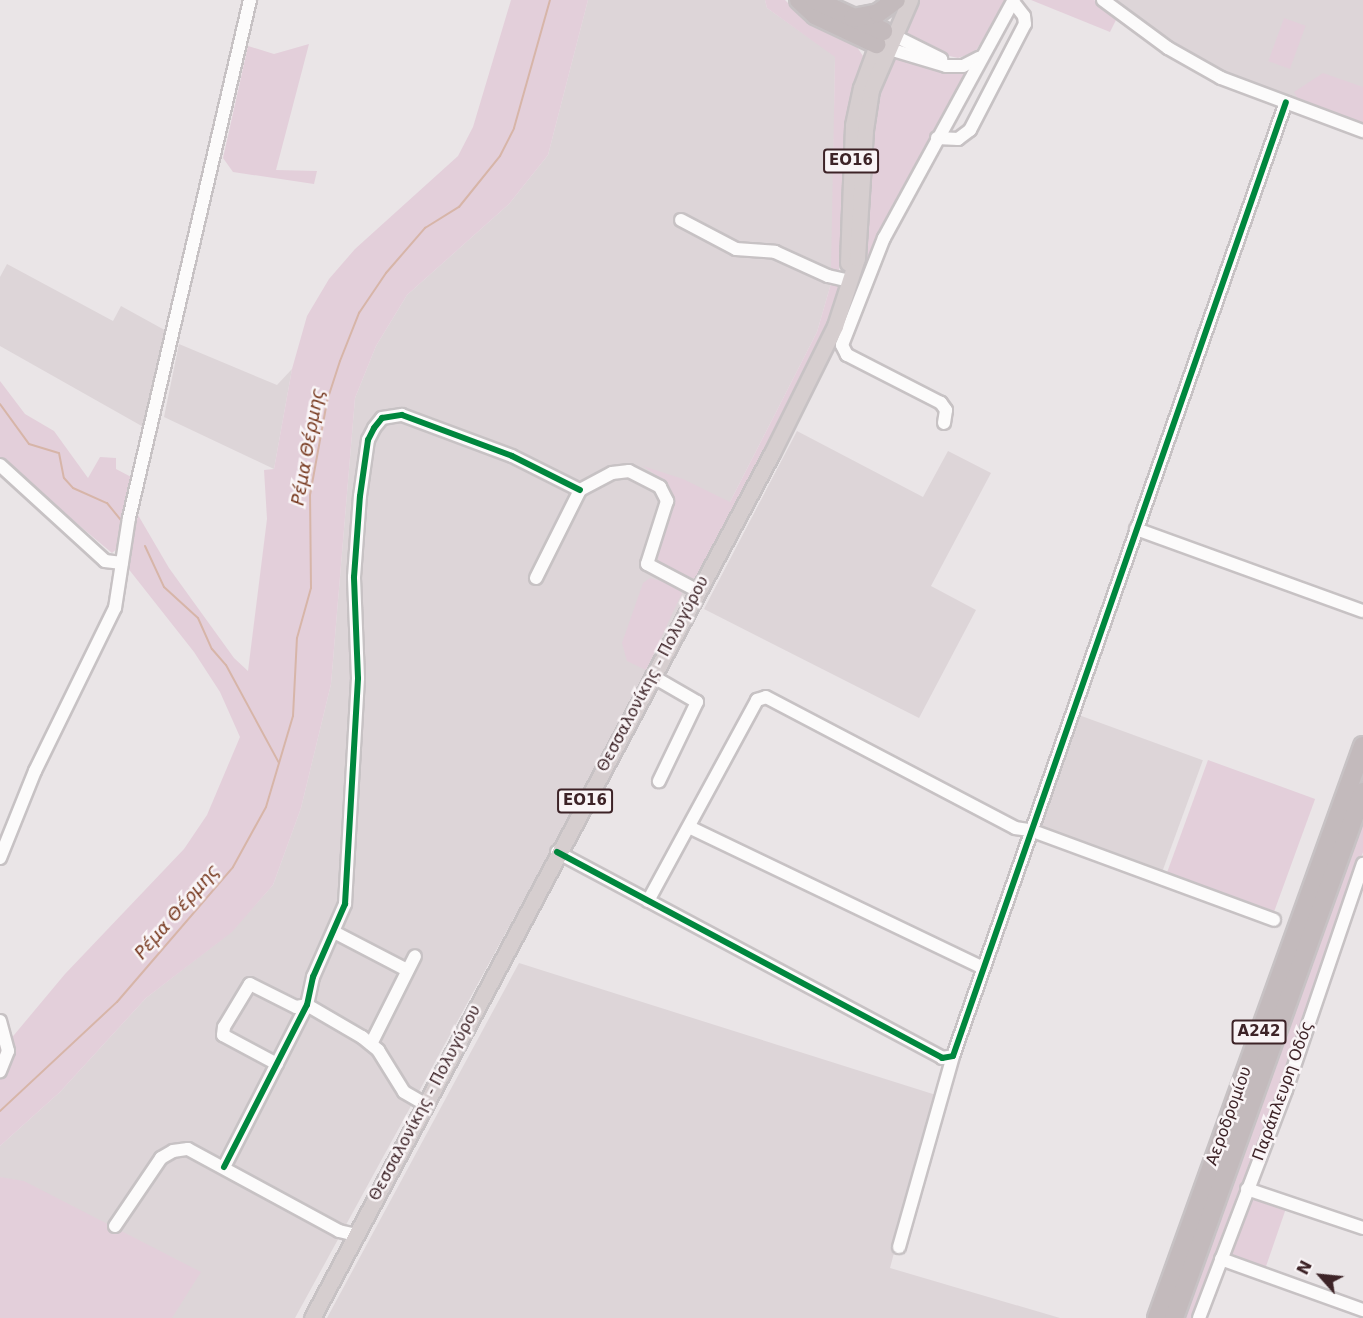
<!DOCTYPE html>
<meta charset="utf-8">
<style>
body{margin:0}
#map{position:relative;width:1363px;height:1318px;overflow:hidden;background:#eae5e7;font-family:"DejaVu Sans",sans-serif}
div>[style]{position:absolute}
.built>*{inset:0;background:#ddd5d8;transform-origin:0 0}
.green>*{inset:0;background:#e3cfda;transform-origin:0 0}
.stream>*{height:2px;margin:-1px;padding:0 1px;transform-origin:1px;border-radius:1px;background:#d7b5a8}
.roads{filter:drop-shadow(2px 0 #c7c2c4) drop-shadow(-2px 0 #c7c2c4) drop-shadow(0 2px #c7c2c4) drop-shadow(0 -2px #c7c2c4)}
.minor>*{height:12px;margin:-6px;padding:0 6px;transform-origin:6px;border-radius:6px;background:#fcfbfb}
.major>*{height:15px;margin:-7.5px;padding:0 7.5px;transform-origin:7.5px;border-radius:7.5px;background:#d6cecf}
.highway>*{height:18px;margin:-9px;padding:0 9px;transform-origin:9px;border-radius:9px;background:#c3babc}
.cycleway>*{height:6px;margin:-3px;padding:0 3px;transform-origin:3px;border-radius:3px;background:#00873e}
span{translate:-50% -50%;white-space:nowrap;text-align:center;line-height:1.15;-webkit-text-stroke:5px #f9f4f6;paint-order:stroke}
.shield-label span{padding:2px 4px;background:#f9f4f6;border:2px solid;border-radius:4px;-webkit-text-stroke-width:0}
.shield-label{font-size:15px;color:#3d2327;font-weight:700}
.street-label{font-size:16px;color:#3d2327}
.water-label{font-size:18px;color:#77391f;font-style:italic}
.north{position:absolute;left:1291px;top:1246px;width:60px;height:60px;-webkit-text-stroke:4px #f9f4f6;paint-order:stroke;rotate:297deg;font-size:16px;font-weight:700;line-height:24px;text-align:center;color:#3d2327}
.north::after{content:'';display:block;margin:auto;width:21px;height:27px;background:#3d2327;clip-path:polygon(50% 0,100% 100%,50% 72%,0 100%)}
</style>
<div id="map">
<div class="built">
<div style="clip-path:polygon(588px 0,765px 0,767px 8px,835px 56px,832px 280px,817px 332px,730px 502px,696px 585px,295px 1318px,0 1318px,0 1146px,60px 1092px,146px 998px,231px 932px,273px 885px,301px 808px,331px 684px,355px 398px,376px 346px,407px 295px,509px 204px,548px 155px)"></div>
<div style="clip-path:polygon(1110px 0,1363px 0,1363px 122px,1215px 68px)"></div>
<div style="clip-path:polygon(7px 264px,113px 321px,121px 306px,170px 333px,147px 429px,0 346px,0 277px)"></div>
<div style="clip-path:polygon(179px 344px,277px 385px,292px 369px,274px 469px,164px 417px)"></div>
<div style="clip-path:polygon(797px 431px,923px 497px,948px 451px,991px 473px,931px 586px,976px 610px,919px 718px,704px 609px)"></div>
<div style="left:1076px;top:714px;width:135px;height:122px;rotate:20deg"></div>
<div style="clip-path:polygon(519px 963px,936px 1095px,890px 1268px,1060px 1318px,327px 1318px)"></div>
</div>
<div class="green">
<div style="clip-path:polygon(511px 0,588px 0,548px 155px,509px 204px,407px 295px,376px 346px,355px 398px,331px 684px,301px 808px,273px 885px,232px 932px,146px 998px,60px 1092px,0 1146px,0 1077px,7px 1069px,9px 1041px,65px 974px,184px 849px,207px 815px,240px 737px,220px 692px,194px 652px,127px 567px,138px 515px,169px 568px,234px 658px,248px 671px,267px 519px,264px 470px,274px 469px,292px 369px,307px 316px,329px 279px,355px 249px,458px 156px,473px 127px)"></div>
<div style="clip-path:polygon(765px 0,785px 0,802px 17px,855px 44px,863px 56px,848px 109px,839px 272px,831px 270px,835px 57px,767px 8px)"></div>
<div style="clip-path:polygon(915px 0,1008px 0,975px 52px,958px 58px,941px 54px,909px 36px,904px 26px)"></div>
<div style="clip-path:polygon(1031px 0,1094px 0,1117px 18px,1110px 32px)"></div>
<div style="left:1284px;top:18px;width:23px;height:46px;rotate:20deg"></div>
<div style="clip-path:polygon(309px 44px,276px 170px,317px 171px,314px 184px,233px 172px,223px 158px,248px 46px,274px 54px)"></div>
<div style="clip-path:polygon(898px 56px,962px 71px,965px 75px,858px 277px,873px 99px,893px 57px)"></div>
<div style="clip-path:polygon(1323px 73px,1363px 87px,1363px 127px,1301px 104px,1294px 92px)"></div>
<div style="clip-path:polygon(832px 280px,840px 283px,825px 335px,702px 573px,689px 581px,668px 571px,659px 563px,657px 552px,673px 502px,663px 480px,643px 466px,683px 479px,730px 502px,817px 332px)"></div>
<div style="clip-path:polygon(0 381px,25px 414px,54px 431px,88px 478px,100px 457px,116px 458px,116px 469px,135px 479px,126px 541px,112px 553px,0 459px)"></div>
<div style="clip-path:polygon(650px 578px,675px 585px,682px 593px,646px 670px,627px 661px,622px 643px,643px 583px)"></div>
<div style="left:1208px;top:760px;width:114px;height:124px;rotate:20deg"></div>
<div style="clip-path:polygon(1363px 808px,1363px 852px,1244px 1186px,1194px 1318px,1180px 1318px)"></div>
<div style="clip-path:polygon(0 1177px,24px 1181px,201px 1272px,172px 1318px,0 1318px)"></div>
<div style="left:1250px;top:1193px;width:39px;height:68px;rotate:19deg"></div>
</div>
<div class="stream">
<div style="left:0;top:404px;width:49px;rotate:54.1deg"></div>
<div style="left:29px;top:444px;width:31px;rotate:17deg"></div>
<div style="left:59px;top:453px;width:25px;rotate:79deg"></div>
<div style="left:64px;top:478px;width:13px;rotate:48deg"></div>
<div style="left:73px;top:488px;width:37px;rotate:24deg"></div>
<div style="left:107px;top:503px;width:26px;rotate:51deg"></div>
<div style="left:145px;top:546px;width:45px;rotate:65.1deg"></div>
<div style="left:164px;top:587px;width:46px;rotate:42.4deg"></div>
<div style="left:198px;top:618px;width:34px;rotate:66deg"></div>
<div style="left:212px;top:649px;width:21px;rotate:49deg"></div>
<div style="left:226px;top:665px;width:111px;rotate:61.6deg"></div>
<div style="left:0;top:1111px;width:160px;rotate:-43deg"></div>
<div style="left:117px;top:1002px;width:178px;rotate:-49.3deg"></div>
<div style="left:233px;top:867px;width:68px;rotate:-61.2deg"></div>
<div style="left:266px;top:807px;width:95px;rotate:-73.5deg"></div>
<div style="left:293px;top:716px;width:78px;rotate:-87.1deg"></div>
<div style="left:297px;top:638px;width:52px;rotate:-74.4deg"></div>
<div style="left:311px;top:588px;width:93px;rotate:-90.6deg"></div>
<div style="left:310px;top:495px;width:96px;rotate:-79.7deg"></div>
<div style="left:327px;top:401px;width:42px;rotate:-72deg"></div>
<div style="left:340px;top:361px;width:52px;rotate:-68.4deg"></div>
<div style="left:359px;top:313px;width:48px;rotate:-56deg"></div>
<div style="left:386px;top:273px;width:60px;rotate:-49.1deg"></div>
<div style="left:425px;top:228px;width:40px;rotate:-32deg"></div>
<div style="left:459px;top:207px;width:65px;rotate:-51.2deg"></div>
<div style="left:500px;top:156px;width:31px;rotate:-63deg"></div>
<div style="left:514px;top:128px;width:133px;rotate:-74.3deg"></div>
</div>
<div class="roads">
<div class="minor">
<div style="left:1103px;top:0;width:81px;rotate:36.4deg"></div>
<div style="left:1168px;top:48px;width:61px;rotate:29.5deg"></div>
<div style="left:1221px;top:78px;width:152px;rotate:20.5deg"></div>
<div style="left:893px;top:35px;width:54px;rotate:26.6deg"></div>
<div style="left:886px;top:48px;width:63px;rotate:16.7deg"></div>
<div style="left:946px;top:66px;width:17px"></div>
<div style="left:963px;top:66px;width:18px;rotate:-27deg"></div>
<div style="left:937px;top:138px;width:21px;rotate:3deg"></div>
<div style="left:958px;top:139px;width:15px;rotate:-37deg"></div>
<div style="left:970px;top:130px;width:119px;rotate:-62.6deg"></div>
<div style="left:1025px;top:24px;width:8px;rotate:-97deg"></div>
<div style="left:1024px;top:16px;width:18px;rotate:-128deg"></div>
<div style="left:681px;top:220px;width:62px;rotate:27.8deg"></div>
<div style="left:736px;top:249px;width:39px;rotate:4deg"></div>
<div style="left:775px;top:252px;width:58px;rotate:24.4deg"></div>
<div style="left:828px;top:276px;width:23px;rotate:13deg"></div>
<div style="left:944px;top:423px;width:13px;rotate:-81deg"></div>
<div style="left:946px;top:410px;width:9px;rotate:-126deg"></div>
<div style="left:941px;top:403px;width:106px;rotate:-152.9deg"></div>
<div style="left:847px;top:355px;width:11px;rotate:-117deg"></div>
<div style="left:842px;top:345px;width:115px;rotate:-68.6deg"></div>
<div style="left:884px;top:238px;width:271px;rotate:-61.4deg"></div>
<div style="left:0;top:465px;width:142px;rotate:42.4deg"></div>
<div style="left:105px;top:561px;width:17px;rotate:7deg"></div>
<div style="left:1136px;top:529px;width:241px;rotate:19.9deg"></div>
<div style="left:536px;top:578px;width:98px;rotate:-63.4deg"></div>
<div style="left:580px;top:490px;width:36px;rotate:-28deg"></div>
<div style="left:612px;top:473px;width:17px;rotate:-7deg"></div>
<div style="left:629px;top:471px;width:35px;rotate:27deg"></div>
<div style="left:660px;top:487px;width:16px;rotate:63deg"></div>
<div style="left:667px;top:501px;width:66px;rotate:107.6deg"></div>
<div style="left:647px;top:564px;width:58px;rotate:27.9deg"></div>
<div style="left:652px;top:676px;width:52px;rotate:30deg"></div>
<div style="left:697px;top:702px;width:88px;rotate:115.7deg"></div>
<div style="left:689px;top:827px;width:326px;rotate:25.6deg"></div>
<div style="left:557px;top:852px;width:437px;rotate:28.1deg"></div>
<div style="left:942px;top:1058px;width:11px;rotate:-10deg"></div>
<div style="left:953px;top:1056px;width:1010px;rotate:-70.76deg"></div>
<div style="left:0;top:858px;width:94px;rotate:-68.1deg"></div>
<div style="left:35px;top:771px;width:182px;rotate:-63.9deg"></div>
<div style="left:115px;top:608px;width:91px;rotate:-81.2deg"></div>
<div style="left:129px;top:518px;width:532px;rotate:-76.85deg"></div>
<div style="left:648px;top:901px;width:229px;rotate:-61.5deg"></div>
<div style="left:757px;top:700px;width:9px;rotate:-18deg"></div>
<div style="left:766px;top:697px;width:281px;rotate:27.7deg"></div>
<div style="left:1015px;top:828px;width:15px;rotate:8deg"></div>
<div style="left:1030px;top:830px;width:260px;rotate:20.2deg"></div>
<div style="left:334px;top:932px;width:82px;rotate:27.5deg"></div>
<div style="left:0;top:1021px;width:31px;rotate:75deg"></div>
<div style="left:8px;top:1051px;width:22px;rotate:112deg"></div>
<div style="left:371px;top:1044px;width:98px;rotate:-63.4deg"></div>
<div style="left:277px;top:1064px;width:61px;rotate:-151.8deg"></div>
<div style="left:223px;top:1035px;width:8px;rotate:-83deg"></div>
<div style="left:224px;top:1027px;width:50px;rotate:-58.8deg"></div>
<div style="left:250px;top:984px;width:51px;rotate:26.6deg"></div>
<div style="left:296px;top:1007px;width:11px;rotate:-10deg"></div>
<div style="left:307px;top:1005px;width:64px;rotate:30.2deg"></div>
<div style="left:362px;top:1037px;width:21px;rotate:39deg"></div>
<div style="left:378px;top:1050px;width:49px;rotate:58.2deg"></div>
<div style="left:404px;top:1092px;width:22px;rotate:30deg"></div>
<div style="left:224px;top:1167px;width:182px;rotate:-62.9deg"></div>
<div style="left:307px;top:1005px;width:29px;rotate:-78deg"></div>
<div style="left:313px;top:977px;width:80px;rotate:-66.3deg"></div>
<div style="left:345px;top:904px;width:226px;rotate:-86.7deg"></div>
<div style="left:358px;top:678px;width:101px;rotate:-92.3deg"></div>
<div style="left:354px;top:577px;width:81px;rotate:-85.8deg"></div>
<div style="left:360px;top:496px;width:57px;rotate:-81.9deg"></div>
<div style="left:368px;top:440px;width:13px;rotate:-63deg"></div>
<div style="left:374px;top:428px;width:13px;rotate:-51deg"></div>
<div style="left:382px;top:418px;width:20px;rotate:-9deg"></div>
<div style="left:402px;top:415px;width:117px;rotate:20.4deg"></div>
<div style="left:512px;top:456px;width:76px;rotate:26.6deg"></div>
<div style="left:1247px;top:1189px;width:122px;rotate:18.6deg"></div>
<div style="left:115px;top:1226px;width:82px;rotate:-55.9deg"></div>
<div style="left:161px;top:1158px;width:14px;rotate:-30deg"></div>
<div style="left:173px;top:1151px;width:15px;rotate:-8deg"></div>
<div style="left:188px;top:1149px;width:172px;rotate:28.5deg"></div>
<div style="left:339px;top:1231px;width:17px;rotate:13deg"></div>
<div style="left:899px;top:1247px;width:198px;rotate:-74.2deg"></div>
<div style="left:1221px;top:1259px;width:151px;rotate:19.8deg"></div>
<div style="left:1199px;top:1318px;width:244px;rotate:-69.1deg"></div>
<div style="left:1286px;top:1090px;width:239px;rotate:-71.2deg"></div>
</div>
<div class="major">
<div style="left:848px;top:263px;width:138px;rotate:-87.9deg"></div>
<div style="left:853px;top:125px;width:38px;rotate:-78deg"></div>
<div style="left:861px;top:88px;width:58px;rotate:-69.7deg"></div>
<div style="left:312px;top:1318px;width:980px;rotate:-62deg"></div>
<div style="left:772px;top:453px;width:142px;rotate:-63.6deg"></div>
<div style="left:835px;top:326px;width:71px;rotate:-72.1deg"></div>
<div style="left:857px;top:258px;width:128px;rotate:-86.4deg"></div>
<div style="left:865px;top:130px;width:40px;rotate:-81.5deg"></div>
<div style="left:871px;top:90px;width:98px;rotate:-66.6deg"></div>
</div>
<div class="highway">
<div style="left:799px;top:0;width:22px;rotate:43deg"></div>
<div style="left:815px;top:15px;width:68px;rotate:25.4deg"></div>
<div style="left:815px;top:0;width:75px;rotate:24.5deg"></div>
<div style="left:853px;top:18px;width:25px;rotate:-11deg"></div>
<div style="left:878px;top:13px;width:22px;rotate:-36deg"></div>
<div style="left:1157px;top:1318px;width:608px;rotate:-70.19deg"></div>
<div style="left:1174px;top:1318px;width:559px;rotate:-70.24deg"></div>
</div>
</div>
<div class="cycleway">
<div style="left:557px;top:852px;width:437px;rotate:28.1deg"></div>
<div style="left:942px;top:1058px;width:11px;rotate:-10deg"></div>
<div style="left:953px;top:1056px;width:1010px;rotate:-70.76deg"></div>
<div style="left:224px;top:1167px;width:182px;rotate:-62.9deg"></div>
<div style="left:307px;top:1005px;width:29px;rotate:-78deg"></div>
<div style="left:313px;top:977px;width:80px;rotate:-66.3deg"></div>
<div style="left:345px;top:904px;width:226px;rotate:-86.7deg"></div>
<div style="left:358px;top:678px;width:101px;rotate:-92.3deg"></div>
<div style="left:354px;top:577px;width:81px;rotate:-85.8deg"></div>
<div style="left:360px;top:496px;width:57px;rotate:-81.9deg"></div>
<div style="left:368px;top:440px;width:13px;rotate:-63deg"></div>
<div style="left:374px;top:428px;width:13px;rotate:-51deg"></div>
<div style="left:382px;top:418px;width:20px;rotate:-9deg"></div>
<div style="left:402px;top:415px;width:117px;rotate:20.4deg"></div>
<div style="left:512px;top:456px;width:76px;rotate:26.6deg"></div>
</div>
<div class="shield-label">
<span style="left:851px;top:161px">ΕΟ16</span>
<span style="left:585px;top:801px">ΕΟ16</span>
<span style="left:1259px;top:1032px">Α242</span>
</div>
<div class="street-label">
<span style="left:653px;top:674px;rotate:-62deg">Θεσσαλονίκης - Πολυγύρου</span>
<span style="left:1283px;top:1091px;rotate:-70deg">Παράπλευρη Οδός</span>
<span style="left:425px;top:1103px;rotate:-62deg">Θεσσαλονίκης - Πολυγύρου</span>
<span style="left:1229px;top:1116px;rotate:-70deg">Αεροδρομίου</span>
</div>
<div class="water-label">
<span style="left:308px;top:447px;rotate:-80deg">Ρέμα Θέρμης</span>
<span style="left:177px;top:912px;rotate:-49deg">Ρέμα Θέρμης</span>
</div>
<div class="north">N</div>
</div>
